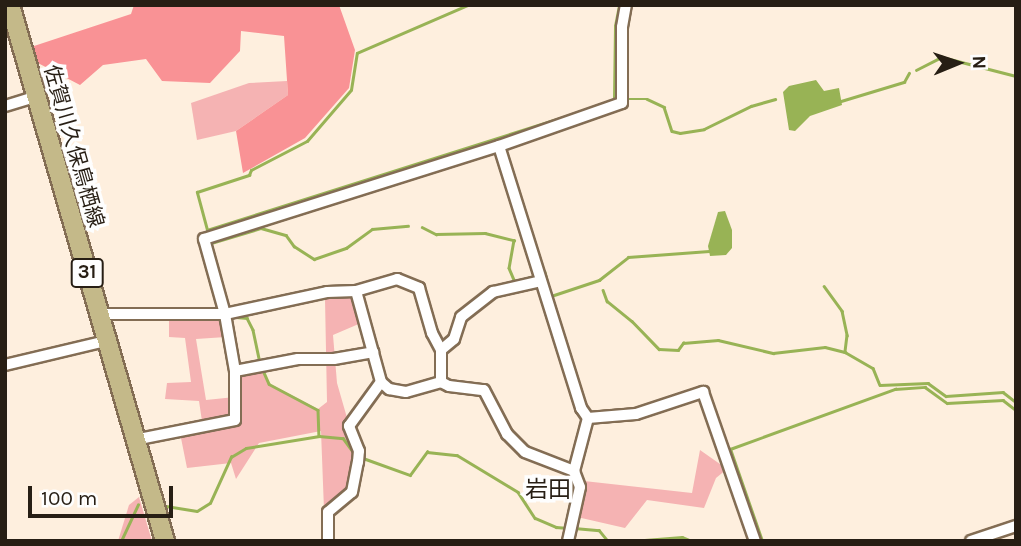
<!DOCTYPE html>
<meta charset="utf-8">
<style>
body{margin:0}
#map{position:relative;width:1021px;height:546px;overflow:hidden;background:#feefde;font-family:Karla,"Noto Sans JP",sans-serif}
div>[style]{position:absolute}
.green>*{inset:0;background:#f5b3b3}
.forest>*{inset:0;background:#f99295}
.water>*{inset:0;background:#98b355}
.stream>*{height:2.5px;margin:-1.25px;padding:0 1.25px;transform-origin:1.25px;border-radius:1.25px;background:#98b355}
.roads{filter:drop-shadow(2px 0 #836d54) drop-shadow(-2px 0 #836d54) drop-shadow(0 2px #836d54) drop-shadow(0 -2px #836d54)}
.street>*{height:10px;margin:-5px;padding:0 5px;transform-origin:5px;border-radius:5px;background:#fff}
.primary>*{height:18px;margin:-9px;padding:0 9px;transform-origin:9px;border-radius:9px;background:#c4b989}
span{translate:-50% -50%;white-space:nowrap;text-align:center;line-height:1.15;-webkit-text-stroke:7px #fefefe;paint-order:stroke}
.shield-label span{padding:2px 5px;background:#fefefe;border:2px solid;border-radius:5px;-webkit-text-stroke-width:0}
.shield-label{font-size:19px;color:#271e14;font-weight:700}
.street-label{font-size:21px;color:#271e14}
.neighbourhood-label{font-size:23px;color:#271e14}
.frame{position:absolute;inset:0;border:7px solid #271e14;pointer-events:none}
.north{position:absolute;left:923px;top:28px;width:70px;height:70px;-webkit-text-stroke:5px #fefefe;paint-order:stroke;rotate:88deg;font-size:19px;font-weight:700;line-height:28px;text-align:center;color:#271e14}
.north::after{content:'';display:block;margin:auto;width:24px;height:32px;background:#271e14;clip-path:polygon(50% 0,100% 100%,50% 72%,0 100%)}
.scale{position:absolute;left:28px;top:486px;width:145px;height:32px;box-sizing:border-box;border:4px solid #271e14;border-top:0;padding-left:9px;font-size:21px;line-height:24px;white-space:nowrap;color:#271e14;-webkit-text-stroke:5px #fefefe;paint-order:stroke}
</style>
<div id="map">
<div class="green">
<div style="clip-path:polygon(287px 81px,288px 95px,236px 131px,197px 140px,191px 103px,249px 83px)"></div>
<div style="clip-path:polygon(350px 295px,361px 323px,333px 335px,337px 383px,356px 449px,348px 491px,324px 510px,321px 431px,259px 443px,236px 479px,231px 463px,187px 468px,180px 433px,203px 428px,199px 401px,165px 399px,167px 383px,191px 382px,185px 338px,169px 337px,169px 317px,223px 316px,226px 337px,196px 339px,206px 400px,235px 397px,235px 371px,260px 366px,270px 384px,318px 409px,327px 402px,325px 299px)"></div>
<div style="clip-path:polygon(700px 450px,727px 469px,716px 478px,704px 508px,647px 500px,625px 528px,577px 517px,584px 481px,692px 493px)"></div>
<div style="clip-path:polygon(139px 497px,152px 541px,118px 541px,129px 505px)"></div>
</div>
<div class="forest">
<div style="clip-path:polygon(134px 5px,339px 5px,355px 50px,349px 88px,305px 138px,243px 173px,236px 131px,288px 95px,284px 36px,241px 31px,240px 51px,210px 83px,162px 81px,146px 59px,103px 65px,80px 85px,36px 62px,31px 47px,131px 14px)"></div>
</div>
<div class="water">
<div style="clip-path:polygon(816px 80px,824px 91px,839px 88px,842px 105px,810px 116px,795px 131px,789px 130px,783px 92px,789px 86px)"></div>
<div style="clip-path:polygon(725px 211px,732px 230px,732px 248px,726px 255px,710px 256px,708px 246px,718px 212px)"></div>
</div>
<div class="stream">
<div style="left:916px;top:70px;width:29px;rotate:-27deg"></div>
<div style="left:942px;top:57px;width:76px;rotate:14.4deg"></div>
<div style="left:614px;top:99px;width:73px;rotate:-89.2deg"></div>
<div style="left:615px;top:26px;width:21px;rotate:-79deg"></div>
<div style="left:626px;top:99px;width:21px"></div>
<div style="left:647px;top:99px;width:19px;rotate:25deg"></div>
<div style="left:664px;top:107px;width:25px;rotate:72deg"></div>
<div style="left:672px;top:131px;width:8px;rotate:14deg"></div>
<div style="left:680px;top:133px;width:24px;rotate:-9deg"></div>
<div style="left:704px;top:129px;width:52px;rotate:-26.1deg"></div>
<div style="left:751px;top:106px;width:25px;rotate:-16deg"></div>
<div style="left:841px;top:101px;width:66px;rotate:-16.8deg"></div>
<div style="left:904px;top:82px;width:10px;rotate:-61deg"></div>
<div style="left:422px;top:227px;width:16px;rotate:27deg"></div>
<div style="left:436px;top:234px;width:49px;rotate:-1.2deg"></div>
<div style="left:485px;top:233px;width:30px;rotate:14deg"></div>
<div style="left:514px;top:240px;width:28px;rotate:100deg"></div>
<div style="left:509px;top:268px;width:15px;rotate:67deg"></div>
<div style="left:207px;top:230px;width:433px;rotate:-17.6deg"></div>
<div style="left:207px;top:230px;width:39px;rotate:-105deg"></div>
<div style="left:197px;top:192px;width:55px;rotate:-18.1deg"></div>
<div style="left:249px;top:175px;width:5px;rotate:-68deg"></div>
<div style="left:251px;top:170px;width:63px;rotate:-27.4deg"></div>
<div style="left:307px;top:141px;width:67px;rotate:-49.2deg"></div>
<div style="left:351px;top:90px;width:37px;rotate:-81deg"></div>
<div style="left:357px;top:53px;width:121px;rotate:-23.4deg"></div>
<div style="left:211px;top:243px;width:52px;rotate:-16.7deg"></div>
<div style="left:261px;top:228px;width:26px;rotate:16deg"></div>
<div style="left:286px;top:235px;width:14px;rotate:54deg"></div>
<div style="left:294px;top:246px;width:24px;rotate:33deg"></div>
<div style="left:314px;top:259px;width:34px;rotate:-19deg"></div>
<div style="left:346px;top:248px;width:32px;rotate:-36deg"></div>
<div style="left:372px;top:229px;width:36px;rotate:-5deg"></div>
<div style="left:545px;top:272px;width:25px;rotate:76deg"></div>
<div style="left:551px;top:296px;width:51px;rotate:-18.4deg"></div>
<div style="left:599px;top:280px;width:37px;rotate:-38deg"></div>
<div style="left:628px;top:257px;width:81px;rotate:-4.2deg"></div>
<div style="left:521px;top:280px;width:14px;rotate:-17deg"></div>
<div style="left:824px;top:286px;width:31px;rotate:54deg"></div>
<div style="left:842px;top:311px;width:25px;rotate:78deg"></div>
<div style="left:847px;top:335px;width:17px;rotate:97deg"></div>
<div style="left:603px;top:290px;width:12px;rotate:70deg"></div>
<div style="left:607px;top:301px;width:32px;rotate:39deg"></div>
<div style="left:632px;top:321px;width:39px;rotate:46deg"></div>
<div style="left:659px;top:349px;width:19px;rotate:3deg"></div>
<div style="left:678px;top:350px;width:9px;rotate:-54deg"></div>
<div style="left:683px;top:343px;width:35px;rotate:-5deg"></div>
<div style="left:718px;top:340px;width:57px;rotate:13.3deg"></div>
<div style="left:773px;top:353px;width:52px;rotate:-6.6deg"></div>
<div style="left:825px;top:347px;width:21px;rotate:14deg"></div>
<div style="left:845px;top:352px;width:32px;rotate:30deg"></div>
<div style="left:873px;top:368px;width:18px;rotate:68deg"></div>
<div style="left:880px;top:385px;width:48px;rotate:-2.4deg"></div>
<div style="left:928px;top:383px;width:22px;rotate:36deg"></div>
<div style="left:946px;top:396px;width:57px;rotate:-4deg"></div>
<div style="left:1003px;top:392px;width:16px;rotate:38deg"></div>
<div style="left:236px;top:317px;width:11px;rotate:5deg"></div>
<div style="left:247px;top:318px;width:13px;rotate:63deg"></div>
<div style="left:253px;top:330px;width:33px;rotate:78deg"></div>
<div style="left:262px;top:368px;width:17px;rotate:66deg"></div>
<div style="left:269px;top:384px;width:55px;rotate:28deg"></div>
<div style="left:318px;top:410px;width:26px;rotate:88deg"></div>
<div style="left:363px;top:458px;width:50px;rotate:19.9deg"></div>
<div style="left:410px;top:475px;width:29px;rotate:-54deg"></div>
<div style="left:427px;top:452px;width:30px;rotate:6deg"></div>
<div style="left:457px;top:455px;width:71px;rotate:31.2deg"></div>
<div style="left:518px;top:492px;width:31px;rotate:57deg"></div>
<div style="left:535px;top:518px;width:23px;rotate:23deg"></div>
<div style="left:556px;top:527px;width:12px;rotate:5deg"></div>
<div style="left:166px;top:506px;width:31px;rotate:9deg"></div>
<div style="left:197px;top:511px;width:15px;rotate:-32deg"></div>
<div style="left:210px;top:503px;width:51px;rotate:-65.5deg"></div>
<div style="left:231px;top:457px;width:17px;rotate:-31deg"></div>
<div style="left:246px;top:448px;width:74px;rotate:-9.3deg"></div>
<div style="left:319px;top:436px;width:24px;rotate:5deg"></div>
<div style="left:343px;top:438px;width:19px;rotate:54deg"></div>
<div style="left:574px;top:528px;width:25px;rotate:5deg"></div>
<div style="left:599px;top:530px;width:14px;rotate:51deg"></div>
<div style="left:121px;top:541px;width:40px;rotate:-65deg"></div>
<div style="left:632px;top:541px;width:50px;rotate:-4.6deg"></div>
<div style="left:682px;top:537px;width:11px;rotate:22deg"></div>
<div style="left:762px;top:541px;width:97px;rotate:-109.2deg"></div>
<div style="left:730px;top:449px;width:176px;rotate:-20deg"></div>
<div style="left:895px;top:389px;width:30px;rotate:-4deg"></div>
<div style="left:925px;top:387px;width:27px;rotate:36deg"></div>
<div style="left:947px;top:403px;width:56px;rotate:-3.1deg"></div>
<div style="left:1003px;top:400px;width:16px;rotate:38deg"></div>
</div>
<div class="roads">
<div class="street">
<div style="left:5px;top:106px;width:34px;rotate:-17deg"></div>
<div style="left:499px;top:146px;width:275px;rotate:72.6deg"></div>
<div style="left:581px;top:408px;width:12px;rotate:55deg"></div>
<div style="left:588px;top:418px;width:48px;rotate:-4.8deg"></div>
<div style="left:636px;top:414px;width:71px;rotate:-18.2deg"></div>
<div style="left:703px;top:392px;width:158px;rotate:70.8deg"></div>
<div style="left:356px;top:291px;width:43px;rotate:-16.3deg"></div>
<div style="left:397px;top:279px;width:24px;rotate:22deg"></div>
<div style="left:419px;top:288px;width:47px;rotate:73.9deg"></div>
<div style="left:432px;top:333px;width:19px;rotate:62deg"></div>
<div style="left:441px;top:350px;width:32px;rotate:90deg"></div>
<div style="left:98px;top:314px;width:127px"></div>
<div style="left:225px;top:314px;width:104px;rotate:-12.2deg"></div>
<div style="left:327px;top:292px;width:29px;rotate:-2deg"></div>
<div style="left:356px;top:291px;width:94px;rotate:74.6deg"></div>
<div style="left:381px;top:382px;width:11px;rotate:41deg"></div>
<div style="left:389px;top:389px;width:17px;rotate:10deg"></div>
<div style="left:406px;top:392px;width:36px;rotate:-16deg"></div>
<div style="left:441px;top:382px;width:9px;rotate:27deg"></div>
<div style="left:449px;top:386px;width:35px;rotate:7deg"></div>
<div style="left:484px;top:390px;width:50px;rotate:62.4deg"></div>
<div style="left:507px;top:434px;width:25px;rotate:45deg"></div>
<div style="left:525px;top:452px;width:53px;rotate:21.2deg"></div>
<div style="left:441px;top:350px;width:17px;rotate:-40deg"></div>
<div style="left:454px;top:339px;width:23px;rotate:-72deg"></div>
<div style="left:461px;top:317px;width:41px;rotate:-38deg"></div>
<div style="left:493px;top:292px;width:49px;rotate:-12.9deg"></div>
<div style="left:5px;top:365px;width:104px;rotate:-13.4deg"></div>
<div style="left:235px;top:371px;width:58px;rotate:-100deg"></div>
<div style="left:225px;top:314px;width:78px;rotate:-105.6deg"></div>
<div style="left:204px;top:239px;width:309px;rotate:-17.5deg"></div>
<div style="left:499px;top:146px;width:130px;rotate:-19.3deg"></div>
<div style="left:622px;top:103px;width:76px;rotate:-90deg"></div>
<div style="left:622px;top:27px;width:22px;rotate:-80deg"></div>
<div style="left:134px;top:440px;width:103px;rotate:-11.2deg"></div>
<div style="left:235px;top:420px;width:49px;rotate:-90deg"></div>
<div style="left:235px;top:371px;width:64px;rotate:-10.8deg"></div>
<div style="left:298px;top:359px;width:36px"></div>
<div style="left:334px;top:359px;width:40px;rotate:-10deg"></div>
<div style="left:328px;top:541px;width:29px;rotate:-90deg"></div>
<div style="left:328px;top:512px;width:31px;rotate:-40deg"></div>
<div style="left:352px;top:492px;width:31px;rotate:-79deg"></div>
<div style="left:358px;top:462px;width:11px;rotate:-85deg"></div>
<div style="left:359px;top:451px;width:27px;rotate:-112deg"></div>
<div style="left:349px;top:426px;width:54px;rotate:-54deg"></div>
<div style="left:568px;top:541px;width:55px;rotate:-77.5deg"></div>
<div style="left:580px;top:487px;width:17px;rotate:-111deg"></div>
<div style="left:574px;top:471px;width:55px;rotate:-75.2deg"></div>
<div style="left:971px;top:541px;width:47px;rotate:-18.4deg"></div>
</div>
<div class="primary">
<div style="left:10px;top:5px;width:558px;rotate:73.87deg"></div>
</div>
</div>
<div class="shield-label">
<span style="left:87px;top:273px">31</span>
</div>
<div class="street-label">
<span style="left:74px;top:146px;rotate:74deg">佐賀川久保鳥栖線</span>
</div>
<div class="neighbourhood-label">
<span style="left:548px;top:490px">岩田</span>
</div>
<div class="frame"></div>
<div class="north">N</div>
<div class="scale">100 m</div>
</div>
